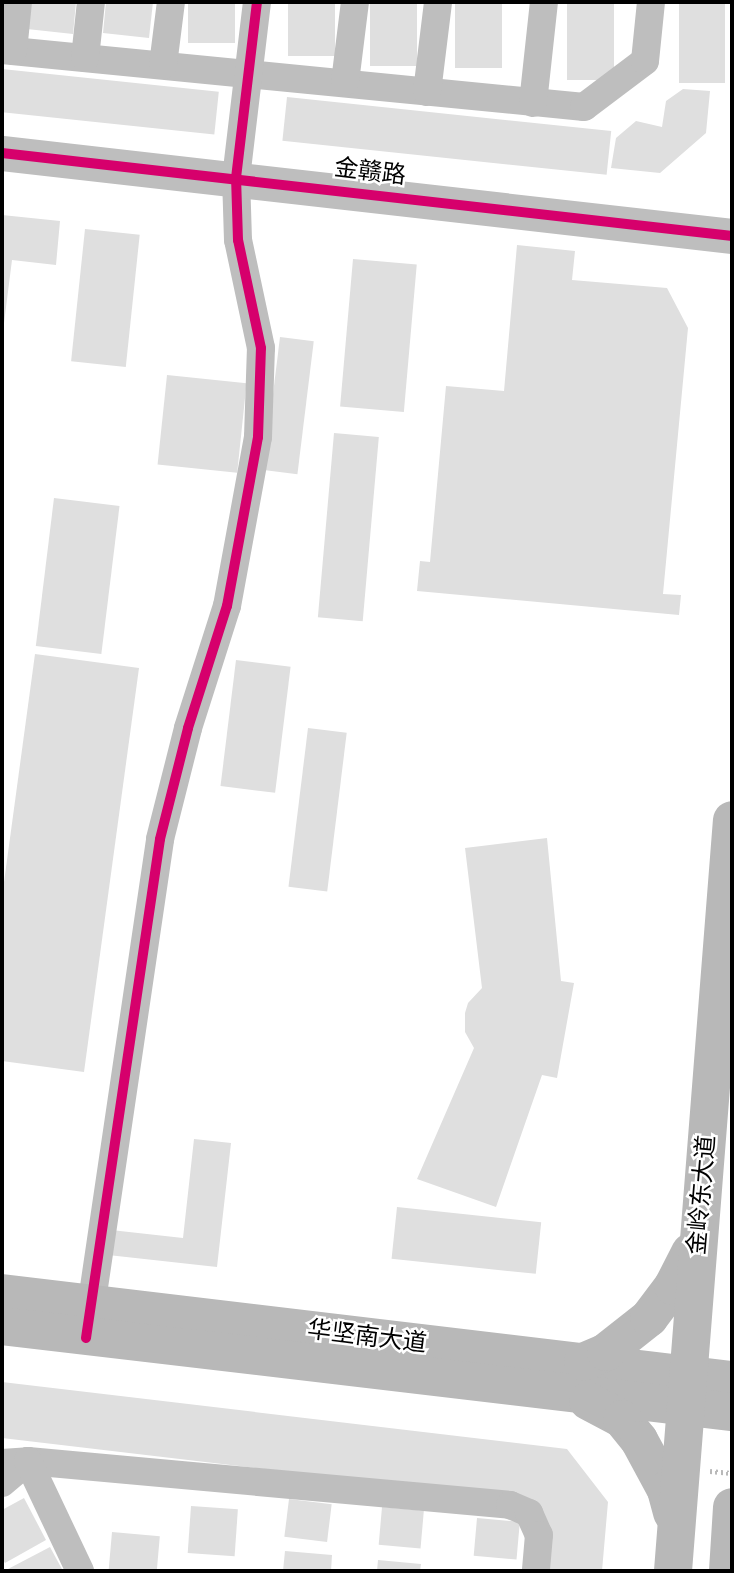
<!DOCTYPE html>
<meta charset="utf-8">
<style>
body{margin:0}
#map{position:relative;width:734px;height:1573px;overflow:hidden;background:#fff;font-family:"DejaVu Sans","Noto Sans SC",sans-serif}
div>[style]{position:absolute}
.building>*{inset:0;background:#dfdfdf;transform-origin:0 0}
.path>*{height:4.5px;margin-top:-2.25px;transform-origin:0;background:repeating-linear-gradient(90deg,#b9b9b9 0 2px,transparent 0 5.5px)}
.minor>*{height:28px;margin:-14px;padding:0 14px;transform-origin:14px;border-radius:14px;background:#bebebe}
.tertiary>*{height:35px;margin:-17.5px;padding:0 17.5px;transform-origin:17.5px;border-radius:17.5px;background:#bebebe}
.secondary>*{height:38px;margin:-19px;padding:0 19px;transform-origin:19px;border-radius:19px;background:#b8b8b8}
.cycleway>*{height:10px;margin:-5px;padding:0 5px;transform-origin:5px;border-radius:5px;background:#d6006c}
span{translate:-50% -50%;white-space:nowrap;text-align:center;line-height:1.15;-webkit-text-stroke:5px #fff;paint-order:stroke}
.street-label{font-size:24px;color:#000}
.frame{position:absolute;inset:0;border:4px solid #000;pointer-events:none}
</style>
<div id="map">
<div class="building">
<div style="clip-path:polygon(29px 2px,76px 2px,73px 34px,27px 29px)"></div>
<div style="clip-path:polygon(106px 2px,153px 2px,149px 38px,103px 33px)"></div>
<div style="left:188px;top:2px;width:47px;height:41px"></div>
<div style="left:288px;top:2px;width:47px;height:54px"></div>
<div style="left:370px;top:2px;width:47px;height:64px"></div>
<div style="left:455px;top:2px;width:47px;height:66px"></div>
<div style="left:567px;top:2px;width:47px;height:78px"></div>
<div style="left:679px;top:2px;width:46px;height:81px"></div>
<div style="left:2px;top:69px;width:218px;height:43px;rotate:6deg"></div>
<div style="clip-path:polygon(683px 89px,710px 91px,706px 133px,660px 173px,611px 168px,616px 138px,636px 121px,662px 127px,666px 101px)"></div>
<div style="left:287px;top:97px;width:326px;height:44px;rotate:6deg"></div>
<div style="clip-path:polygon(2px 215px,60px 221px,56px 265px,12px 260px,3px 331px)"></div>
<div style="left:85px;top:229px;width:55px;height:133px;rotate:6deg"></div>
<div style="clip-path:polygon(517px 245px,575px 251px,572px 280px,667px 288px,688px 328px,663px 594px,681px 595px,679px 615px,417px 591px,420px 561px,430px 562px,446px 386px,504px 391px)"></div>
<div style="left:353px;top:259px;width:64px;height:148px;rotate:5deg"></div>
<div style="left:280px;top:337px;width:34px;height:134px;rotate:7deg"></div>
<div style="left:167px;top:375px;width:80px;height:90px;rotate:6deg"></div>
<div style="left:334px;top:433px;width:45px;height:185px;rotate:5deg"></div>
<div style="left:54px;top:498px;width:66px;height:149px;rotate:7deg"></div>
<div style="clip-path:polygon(35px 654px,139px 668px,84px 1072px,2px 1061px,2px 897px)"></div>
<div style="left:236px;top:660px;width:55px;height:127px;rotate:7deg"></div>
<div style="left:308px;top:728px;width:39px;height:160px;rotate:7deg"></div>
<div style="clip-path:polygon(547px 838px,561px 981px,574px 983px,557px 1078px,542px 1075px,496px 1207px,417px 1179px,474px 1048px,465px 1032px,465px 1013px,468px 1003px,482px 988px,465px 848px)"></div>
<div style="clip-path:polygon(194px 1139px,231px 1143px,217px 1267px,108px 1255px,111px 1230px,183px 1238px)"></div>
<div style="left:397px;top:1207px;width:145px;height:52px;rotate:6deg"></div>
<div style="clip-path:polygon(2px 1382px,567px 1449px,608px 1502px,602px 1571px,544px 1571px,526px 1500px,2px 1438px)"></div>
<div style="clip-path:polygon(24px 1498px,46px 1540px,5px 1563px,2px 1558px,2px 1510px)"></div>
<div style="left:289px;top:1499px;width:43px;height:38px;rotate:7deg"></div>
<div style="left:191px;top:1506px;width:47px;height:47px;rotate:4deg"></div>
<div style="left:382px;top:1507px;width:42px;height:38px;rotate:5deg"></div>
<div style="left:477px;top:1518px;width:43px;height:38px;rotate:5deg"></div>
<div style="left:112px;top:1532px;width:48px;height:39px;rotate:5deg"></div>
<div style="clip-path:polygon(50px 1547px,63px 1571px,9px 1571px,8px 1569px)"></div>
<div style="clip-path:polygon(285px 1551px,332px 1555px,331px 1571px,283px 1571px)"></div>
<div style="clip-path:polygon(378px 1560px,421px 1564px,420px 1571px,377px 1571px)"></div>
</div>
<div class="path">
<div style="left:710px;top:1471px;width:22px;rotate:5deg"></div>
</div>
<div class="minor">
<div style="left:2px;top:50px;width:585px;rotate:5.59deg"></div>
<div style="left:584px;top:107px;width:76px;rotate:-37deg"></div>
<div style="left:645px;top:61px;width:59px;rotate:-84.2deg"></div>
<div style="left:13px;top:51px;width:49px;rotate:-84.2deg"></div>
<div style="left:85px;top:58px;width:56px;rotate:-83.9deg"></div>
<div style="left:163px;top:65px;width:64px;rotate:-82.8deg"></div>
<div style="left:345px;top:82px;width:81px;rotate:-82.9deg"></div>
<div style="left:427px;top:92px;width:91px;rotate:-83deg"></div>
<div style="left:533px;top:103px;width:102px;rotate:-83.8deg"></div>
<div style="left:89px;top:1321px;width:487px;rotate:-81.6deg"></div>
<div style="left:160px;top:839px;width:114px;rotate:-75.8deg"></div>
<div style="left:188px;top:728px;width:128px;rotate:-72.3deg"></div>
<div style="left:227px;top:606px;width:172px;rotate:-79.6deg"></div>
<div style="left:258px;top:437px;width:89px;rotate:-88.1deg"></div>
<div style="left:261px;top:348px;width:110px;rotate:-102deg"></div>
<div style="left:238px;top:240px;width:62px;rotate:-91.8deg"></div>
<div style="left:236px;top:178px;width:177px;rotate:-83.2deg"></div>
<div style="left:2px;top:1463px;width:26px;rotate:-4deg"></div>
<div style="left:28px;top:1461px;width:484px;rotate:5.2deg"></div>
<div style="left:510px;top:1505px;width:21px;rotate:23deg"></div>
<div style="left:529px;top:1513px;width:24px;rotate:66deg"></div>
<div style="left:539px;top:1535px;width:36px;rotate:95deg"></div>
<div style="left:2px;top:1483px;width:34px;rotate:-40deg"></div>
<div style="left:28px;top:1461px;width:122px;rotate:64.7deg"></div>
</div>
<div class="tertiary">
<div style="left:2px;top:153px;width:735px;rotate:6.49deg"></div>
</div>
<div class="secondary">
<div style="left:2px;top:1293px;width:735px;rotate:6.8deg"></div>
<div style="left:2px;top:1326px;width:735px;rotate:6.72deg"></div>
<div style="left:583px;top:1362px;width:25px;rotate:-23deg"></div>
<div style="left:606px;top:1352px;width:55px;rotate:-38.3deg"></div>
<div style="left:649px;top:1318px;width:40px;rotate:-53deg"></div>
<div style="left:673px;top:1286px;width:38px;rotate:-63deg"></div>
<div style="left:588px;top:1401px;width:38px;rotate:28deg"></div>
<div style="left:622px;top:1419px;width:27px;rotate:51deg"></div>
<div style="left:639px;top:1440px;width:57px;rotate:61.6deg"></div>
<div style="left:666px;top:1490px;width:24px;rotate:75deg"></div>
<div style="left:673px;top:1571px;width:753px;rotate:-85.51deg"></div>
<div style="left:728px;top:1571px;width:64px;rotate:-86.4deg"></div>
</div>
<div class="cycleway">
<div style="left:2px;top:153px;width:735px;rotate:6.49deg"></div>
<div style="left:86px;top:1338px;width:504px;rotate:-81.56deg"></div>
<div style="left:160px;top:839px;width:114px;rotate:-75.8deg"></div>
<div style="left:188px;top:728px;width:128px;rotate:-72.3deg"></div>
<div style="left:227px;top:606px;width:172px;rotate:-79.6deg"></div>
<div style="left:258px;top:437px;width:89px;rotate:-88.1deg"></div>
<div style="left:261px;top:348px;width:110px;rotate:-102deg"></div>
<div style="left:238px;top:240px;width:62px;rotate:-91.8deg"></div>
<div style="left:236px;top:178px;width:177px;rotate:-83.2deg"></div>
</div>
<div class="street-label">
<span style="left:370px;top:172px;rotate:7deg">金赣路</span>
<span style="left:702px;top:1195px;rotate:-85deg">金岭东大道</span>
<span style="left:367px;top:1337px;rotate:7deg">华坚南大道</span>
</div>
<div class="frame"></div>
</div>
